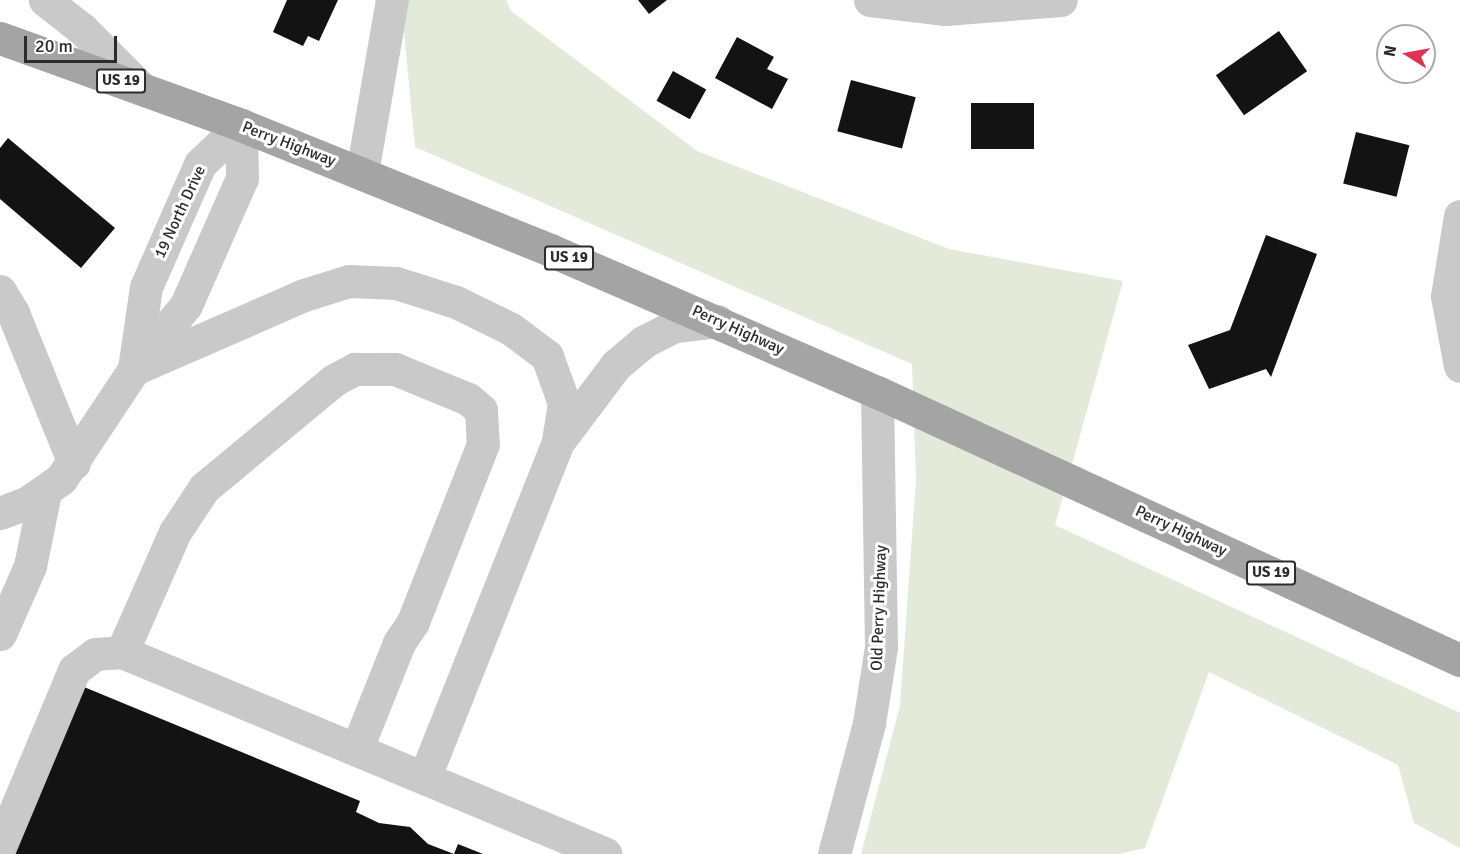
<!DOCTYPE html>
<style>
body{margin:0}
#map{position:relative;width:1460px;height:854px;overflow:hidden;background:#fff;font-family:Signika,sans-serif}
div>[style]{position:absolute}
.green>*{inset:0;background:#e4eada}
.building>*{inset:0;background:#131313;transform-origin:0 0}
.minor>*{height:33px;margin:-16.5px;padding:0 16.5px;transform-origin:16.5px;border-radius:16.5px;background:#c9c9c9}
.major>*{height:33px;margin:-16.5px;padding:0 16.5px;transform-origin:16.5px;border-radius:16.5px;background:#a4a4a4}
span{translate:-50% -50%;white-space:nowrap;text-align:center;line-height:1.15;-webkit-text-stroke:6px #fff;paint-order:stroke}
.shield-label span{padding:2px 4px;background:#fff;border:2px solid;border-radius:4px;-webkit-text-stroke-width:0}
.shield-label{font-size:15px;color:#2c2c2c;font-weight:700}
.street-label{font-size:16px;color:#2c2c2c}
.north{position:absolute;left:1376px;top:24px;width:60px;height:60px;box-sizing:border-box;background:#fff;border:2px solid #ababab;border-radius:50%;rotate:281deg;font-size:16px;font-weight:700;line-height:24px;text-align:center;color:#2c2c2c}
.north::after{content:'';display:block;margin:auto;width:21px;height:27px;background:#df3352;clip-path:polygon(50% 0,100% 100%,50% 72%,0 100%)}
.scale{position:absolute;left:24px;top:36px;width:93px;height:27px;box-sizing:border-box;border:3px solid #2c2c2c;border-top:0;padding-left:8px;font-size:18px;line-height:21px;white-space:nowrap;color:#2c2c2c;-webkit-text-stroke:4px #fff;paint-order:stroke}
</style>
<div id="map">
<div class="green">
<div style="clip-path:polygon(401px 0,506px 0,511px 11px,697px 151px,949px 249px,1123px 281px,1055px 525px,1460px 713px,1460px 848px,1414px 823px,1398px 765px,1209px 672px,1145px 848px,1119px 854px,861px 854px,900px 706px,916px 479px,912px 364px,415px 147px)"></div>
</div>
<div class="building">
<div style="clip-path:polygon(287px 0,338px 0,319px 41px,308px 36px,303px 46px,273px 32px)"></div>
<div style="clip-path:polygon(638px 0,667px 0,649px 14px)"></div>
<div style="left:1279px;top:31px;width:49px;height:77px;rotate:55deg"></div>
<div style="clip-path:polygon(737px 37px,774px 57px,767px 69px,788px 79px,772px 109px,715px 78px)"></div>
<div style="left:673px;top:71px;width:38px;height:34px;rotate:29deg"></div>
<div style="left:851px;top:80px;width:67px;height:53px;rotate:15deg"></div>
<div style="left:1034px;top:103px;width:46px;height:63px;rotate:90deg"></div>
<div style="left:1356px;top:132px;width:55px;height:53px;rotate:14deg"></div>
<div style="clip-path:polygon(8px 138px,115px 228px,81px 268px,0 199px,0 148px)"></div>
<div style="clip-path:polygon(1266px 235px,1317px 254px,1271px 377px,1266px 369px,1209px 389px,1188px 345px,1230px 330px)"></div>
<div style="clip-path:polygon(84px 687px,360px 801px,356px 812px,379px 823px,410px 827px,428px 844px,454px 854px,458px 844px,483px 854px,13px 854px)"></div>
</div>
<div class="minor">
<div style="left:45px;top:0;width:47px;rotate:38.1deg"></div>
<div style="left:82px;top:29px;width:85px;rotate:45deg"></div>
<div style="left:870px;top:0;width:76px;rotate:6.8deg"></div>
<div style="left:945px;top:9px;width:116px;rotate:-4.4deg"></div>
<div style="left:362px;top:173px;width:176px;rotate:-80.2deg"></div>
<div style="left:1460px;top:216px;width:81px;rotate:99.2deg"></div>
<div style="left:1447px;top:296px;width:71px;rotate:79.5deg"></div>
<div style="left:0;top:291px;width:26px;rotate:59deg"></div>
<div style="left:13px;top:313px;width:162px;rotate:67.9deg"></div>
<div style="left:134px;top:369px;width:185px;rotate:-23.5deg"></div>
<div style="left:304px;top:295px;width:47px;rotate:-17.3deg"></div>
<div style="left:349px;top:281px;width:47px;rotate:2.4deg"></div>
<div style="left:396px;top:283px;width:63px;rotate:17.6deg"></div>
<div style="left:456px;top:302px;width:61px;rotate:26.1deg"></div>
<div style="left:511px;top:329px;width:45px;rotate:36.9deg"></div>
<div style="left:547px;top:356px;width:50px;rotate:70.1deg"></div>
<div style="left:564px;top:403px;width:39px;rotate:99deg"></div>
<div style="left:558px;top:442px;width:360px;rotate:111.7deg"></div>
<div style="left:134px;top:369px;width:83px;rotate:-81.7deg"></div>
<div style="left:146px;top:287px;width:134px;rotate:-66.3deg"></div>
<div style="left:200px;top:164px;width:57px;rotate:-43.6deg"></div>
<div style="left:561px;top:438px;width:91px;rotate:-53deg"></div>
<div style="left:616px;top:365px;width:35px;rotate:-40deg"></div>
<div style="left:643px;top:342px;width:36px;rotate:-27deg"></div>
<div style="left:675px;top:326px;width:43px;rotate:-6.6deg"></div>
<div style="left:0;top:513px;width:30px;rotate:-21deg"></div>
<div style="left:28px;top:502px;width:40px;rotate:-34.9deg"></div>
<div style="left:61px;top:479px;width:132px;rotate:-56.4deg"></div>
<div style="left:134px;top:369px;width:82px;rotate:-50.9deg"></div>
<div style="left:186px;top:305px;width:139px;rotate:-66.2deg"></div>
<div style="left:242px;top:178px;width:53px;rotate:-91.1deg"></div>
<div style="left:0;top:634px;width:74px;rotate:-66.2deg"></div>
<div style="left:30px;top:566px;width:76px;rotate:-78.5deg"></div>
<div style="left:122px;top:652px;width:131px;rotate:-66.2deg"></div>
<div style="left:175px;top:532px;width:53px;rotate:-56.6deg"></div>
<div style="left:204px;top:488px;width:169px;rotate:-39.7deg"></div>
<div style="left:334px;top:380px;width:24px;rotate:-28deg"></div>
<div style="left:355px;top:369px;width:40px"></div>
<div style="left:395px;top:369px;width:79px;rotate:22.3deg"></div>
<div style="left:468px;top:399px;width:17px;rotate:40deg"></div>
<div style="left:481px;top:410px;width:34px;rotate:87deg"></div>
<div style="left:483px;top:444px;width:191px;rotate:111.5deg"></div>
<div style="left:413px;top:622px;width:25px;rotate:124deg"></div>
<div style="left:399px;top:643px;width:113px;rotate:111.8deg"></div>
<div style="left:0;top:847px;width:192px;rotate:-67.3deg"></div>
<div style="left:74px;top:670px;width:26px;rotate:-37deg"></div>
<div style="left:95px;top:654px;width:27px;rotate:-4deg"></div>
<div style="left:122px;top:652px;width:524px;rotate:22.65deg"></div>
<div style="left:834px;top:854px;width:136px;rotate:-75deg"></div>
<div style="left:869px;top:723px;width:77px;rotate:-81deg"></div>
<div style="left:881px;top:647px;width:255px;rotate:-90.9deg"></div>
</div>
<div class="major">
<div style="left:0;top:38px;width:256px;rotate:19.8deg"></div>
<div style="left:241px;top:125px;width:333px;rotate:22deg"></div>
<div style="left:550px;top:250px;width:357px;rotate:23.5deg"></div>
<div style="left:877px;top:392px;width:642px;rotate:24.69deg"></div>
</div>
<div class="shield-label">
<span style="left:121px;top:81px">US 19</span>
<span style="left:569px;top:258px">US 19</span>
<span style="left:1271px;top:573px">US 19</span>
</div>
<div class="street-label">
<span style="left:289px;top:144px;rotate:21deg">Perry Highway</span>
<span style="left:180px;top:212px;rotate:-65deg">19 North Drive</span>
<span style="left:738px;top:330px;rotate:24deg">Perry Highway</span>
<span style="left:1181px;top:531px;rotate:25deg">Perry Highway</span>
<span style="left:879px;top:608px;rotate:-88deg">Old Perry Highway</span>
</div>
<div class="north">N</div>
<div class="scale">20 m</div>
</div>
